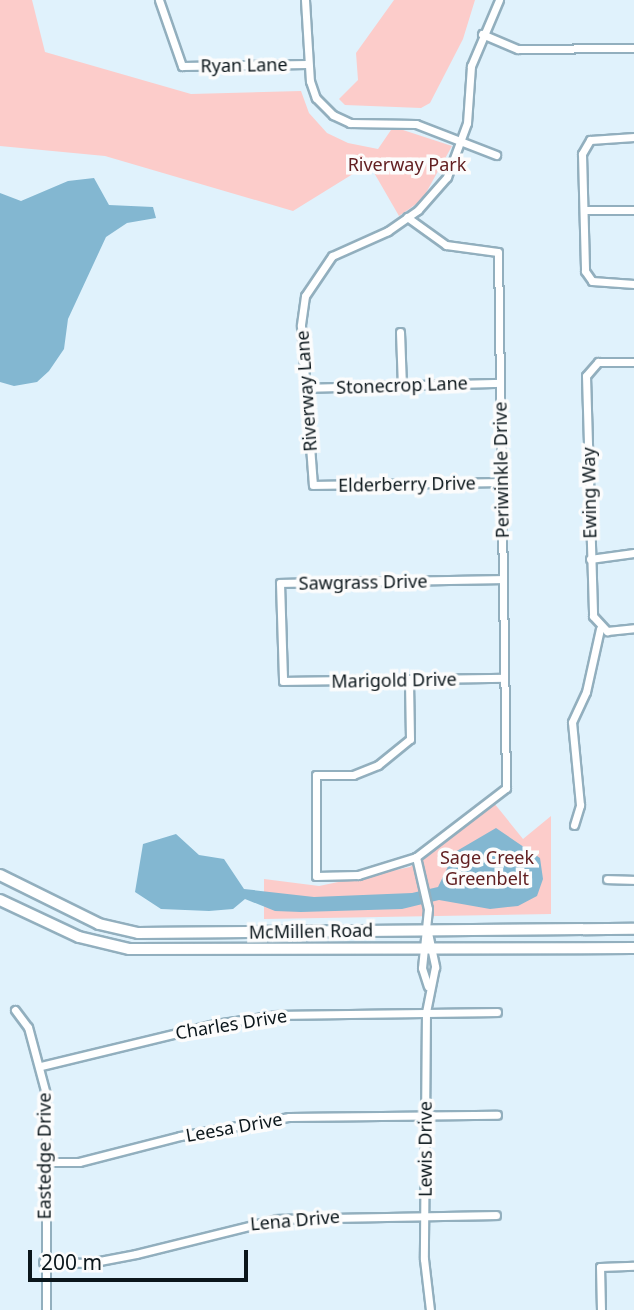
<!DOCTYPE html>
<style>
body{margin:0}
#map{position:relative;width:634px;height:1310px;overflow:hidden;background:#e0f2fc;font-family:"Noto Sans",sans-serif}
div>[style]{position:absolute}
.green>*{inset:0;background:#fcccca}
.water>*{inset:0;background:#83b7d1}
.roads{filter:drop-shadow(2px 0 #92afbe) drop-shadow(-2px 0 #92afbe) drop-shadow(0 2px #92afbe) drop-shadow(0 -2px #92afbe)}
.street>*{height:7px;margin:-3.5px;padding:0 3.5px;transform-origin:3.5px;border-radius:3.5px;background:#fff}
.secondary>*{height:10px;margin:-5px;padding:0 5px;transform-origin:5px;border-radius:5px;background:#fff}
span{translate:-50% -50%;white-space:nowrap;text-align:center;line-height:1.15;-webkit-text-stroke:7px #fcfcfc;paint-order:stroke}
.street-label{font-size:18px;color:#0b161b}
.park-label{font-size:18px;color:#622022}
.scale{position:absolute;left:28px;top:1250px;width:220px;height:32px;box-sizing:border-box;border:4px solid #0b161b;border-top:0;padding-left:9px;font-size:21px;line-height:24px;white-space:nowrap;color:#0b161b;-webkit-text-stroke:5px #fcfcfc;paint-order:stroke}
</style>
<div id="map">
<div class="green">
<div style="clip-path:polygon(0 0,32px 0,45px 52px,191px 94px,301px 91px,309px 113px,327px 133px,348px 143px,378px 149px,391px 130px,403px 130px,452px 146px,422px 200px,399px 216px,369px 164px,293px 211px,105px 156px,0 146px)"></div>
<div style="clip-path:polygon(394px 0,475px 0,463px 39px,430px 103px,421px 108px,345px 105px,339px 99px,358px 80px,356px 53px)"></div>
<div style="clip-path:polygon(494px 803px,523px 839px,551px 816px,551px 914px,264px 919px,264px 879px,319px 886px,410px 867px)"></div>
</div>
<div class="water">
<div style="clip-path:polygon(94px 178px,109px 205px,153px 207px,156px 218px,127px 223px,106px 237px,68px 319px,64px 349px,49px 371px,37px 382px,14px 386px,0 382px,0 193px,21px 201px,68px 181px)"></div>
<div style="clip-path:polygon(496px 828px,540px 858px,543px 879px,537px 896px,518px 906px,490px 909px,439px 900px,402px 909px,301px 912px,275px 911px,245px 899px,233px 909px,209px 911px,161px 909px,135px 892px,143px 844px,176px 834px,199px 855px,224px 859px,244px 889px,314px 897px,412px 893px,438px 887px,455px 852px)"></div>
</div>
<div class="roads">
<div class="street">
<div style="left:159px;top:0;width:70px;rotate:70.8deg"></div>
<div style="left:182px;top:66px;width:125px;rotate:-0.9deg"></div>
<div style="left:305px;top:0;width:81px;rotate:86.5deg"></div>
<div style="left:310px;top:81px;width:18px;rotate:71deg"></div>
<div style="left:316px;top:98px;width:24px;rotate:45deg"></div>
<div style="left:333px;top:115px;width:19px;rotate:25deg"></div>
<div style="left:350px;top:123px;width:66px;rotate:0.9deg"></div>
<div style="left:416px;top:124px;width:86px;rotate:21.2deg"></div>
<div style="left:499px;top:0;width:72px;rotate:113deg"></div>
<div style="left:471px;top:66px;width:57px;rotate:94deg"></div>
<div style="left:467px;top:123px;width:58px;rotate:110.3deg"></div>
<div style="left:447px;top:177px;width:44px;rotate:131.3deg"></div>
<div style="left:418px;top:210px;width:37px;rotate:145deg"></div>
<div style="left:388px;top:231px;width:61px;rotate:155.9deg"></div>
<div style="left:332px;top:256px;width:48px;rotate:124deg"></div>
<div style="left:305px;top:296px;width:30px;rotate:98deg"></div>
<div style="left:301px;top:326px;width:159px;rotate:85.7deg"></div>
<div style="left:313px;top:485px;width:188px;rotate:-0.9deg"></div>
<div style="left:482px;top:34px;width:39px;rotate:23deg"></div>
<div style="left:518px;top:49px;width:116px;rotate:-0.5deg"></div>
<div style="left:634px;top:137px;width:44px;rotate:176.1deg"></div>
<div style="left:590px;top:140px;width:16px;rotate:120deg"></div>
<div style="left:582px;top:154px;width:117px;rotate:88.5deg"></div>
<div style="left:585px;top:271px;width:12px;rotate:55deg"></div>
<div style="left:592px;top:281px;width:42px;rotate:4.1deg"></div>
<div style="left:584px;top:210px;width:50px"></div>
<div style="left:407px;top:217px;width:48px;rotate:35.7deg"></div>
<div style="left:446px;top:245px;width:52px;rotate:7.7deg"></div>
<div style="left:498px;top:252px;width:536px;rotate:89.14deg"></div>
<div style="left:506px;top:788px;width:113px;rotate:142.5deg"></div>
<div style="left:416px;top:857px;width:61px;rotate:162.8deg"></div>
<div style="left:358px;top:875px;width:42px;rotate:178.6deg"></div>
<div style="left:316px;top:876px;width:101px;rotate:-90deg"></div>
<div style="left:316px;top:775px;width:37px"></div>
<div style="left:353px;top:775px;width:27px;rotate:-22deg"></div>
<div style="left:378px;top:765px;width:41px;rotate:-39.1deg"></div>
<div style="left:410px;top:739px;width:60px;rotate:-91deg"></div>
<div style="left:400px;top:332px;width:54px;rotate:87.9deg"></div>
<div style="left:634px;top:362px;width:36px;rotate:180deg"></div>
<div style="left:598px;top:362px;width:18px;rotate:131deg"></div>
<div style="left:586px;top:376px;width:240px;rotate:88.3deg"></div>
<div style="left:593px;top:616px;width:21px;rotate:47deg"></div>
<div style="left:607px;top:631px;width:27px;rotate:-6deg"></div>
<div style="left:305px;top:388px;width:195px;rotate:-1.5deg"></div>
<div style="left:590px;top:559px;width:44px;rotate:-7.8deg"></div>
<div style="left:503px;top:579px;width:223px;rotate:179deg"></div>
<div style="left:280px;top:583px;width:98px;rotate:88.2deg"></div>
<div style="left:283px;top:681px;width:221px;rotate:-0.8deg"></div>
<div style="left:574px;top:825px;width:21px;rotate:-73deg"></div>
<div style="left:580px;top:805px;width:83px;rotate:-95.5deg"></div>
<div style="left:572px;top:722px;width:33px;rotate:-65deg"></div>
<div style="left:586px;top:692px;width:65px;rotate:-77.5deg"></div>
<div style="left:416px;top:857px;width:53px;rotate:77deg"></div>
<div style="left:428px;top:909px;width:59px;rotate:95.8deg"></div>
<div style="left:422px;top:968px;width:19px;rotate:72deg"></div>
<div style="left:607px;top:879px;width:27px;rotate:2deg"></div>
<div style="left:427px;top:928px;width:40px;rotate:78deg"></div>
<div style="left:435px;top:967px;width:46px;rotate:101.3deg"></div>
<div style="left:426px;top:1012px;width:247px;rotate:90.5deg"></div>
<div style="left:424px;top:1259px;width:51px;rotate:83.3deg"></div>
<div style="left:15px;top:1010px;width:21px;rotate:53deg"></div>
<div style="left:28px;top:1027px;width:69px;rotate:75deg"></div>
<div style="left:46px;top:1094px;width:216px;rotate:90deg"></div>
<div style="left:41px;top:1066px;width:179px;rotate:-13.6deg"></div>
<div style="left:215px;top:1024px;width:63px;rotate:-8.3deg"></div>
<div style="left:277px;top:1015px;width:220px;rotate:-0.8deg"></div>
<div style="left:46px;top:1162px;width:33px"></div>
<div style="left:79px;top:1162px;width:104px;rotate:-14.4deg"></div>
<div style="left:180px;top:1136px;width:111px;rotate:-9.9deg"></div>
<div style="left:289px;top:1117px;width:208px;rotate:-0.6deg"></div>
<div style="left:43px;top:1262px;width:46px;rotate:1.2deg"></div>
<div style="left:89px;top:1263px;width:48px;rotate:-10.8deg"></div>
<div style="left:136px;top:1254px;width:145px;rotate:-13.9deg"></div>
<div style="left:277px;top:1219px;width:219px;rotate:-1deg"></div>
<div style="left:601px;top:1310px;width:43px;rotate:-91.3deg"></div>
<div style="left:600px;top:1267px;width:34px;rotate:-2deg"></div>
</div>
<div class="secondary">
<div style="left:0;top:875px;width:110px;rotate:26.3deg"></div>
<div style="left:99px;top:924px;width:40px;rotate:13deg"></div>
<div style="left:138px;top:933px;width:496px;rotate:-0.5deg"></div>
<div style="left:0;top:900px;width:87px;rotate:25.1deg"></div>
<div style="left:79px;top:937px;width:51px;rotate:13.5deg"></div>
<div style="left:129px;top:949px;width:505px;rotate:-0.11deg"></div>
</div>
</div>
<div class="street-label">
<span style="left:244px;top:65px;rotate:-1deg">Ryan Lane</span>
<span style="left:402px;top:385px;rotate:-2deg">Stonecrop Lane</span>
<span style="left:306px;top:391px;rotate:-94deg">Riverway Lane</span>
<span style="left:501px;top:470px;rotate:-91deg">Periwinkle Drive</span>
<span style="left:407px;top:484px;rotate:-1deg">Elderberry Drive</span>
<span style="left:589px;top:493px;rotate:-91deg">Ewing Way</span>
<span style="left:363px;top:582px;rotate:-1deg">Sawgrass Drive</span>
<span style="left:394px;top:680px;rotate:-1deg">Marigold Drive</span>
<span style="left:311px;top:931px;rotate:-1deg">McMillen Road</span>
<span style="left:231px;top:1024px;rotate:-9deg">Charles Drive</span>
<span style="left:234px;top:1127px;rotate:-10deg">Leesa Drive</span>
<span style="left:425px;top:1149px;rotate:-90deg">Lewis Drive</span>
<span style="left:44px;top:1156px;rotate:-90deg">Eastedge Drive</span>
<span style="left:295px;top:1220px;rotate:-5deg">Lena Drive</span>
</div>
<div class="park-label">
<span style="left:407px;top:164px">Riverway Park</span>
<span style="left:487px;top:868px">Sage Creek<br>Greenbelt</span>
</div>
<div class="scale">200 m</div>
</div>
